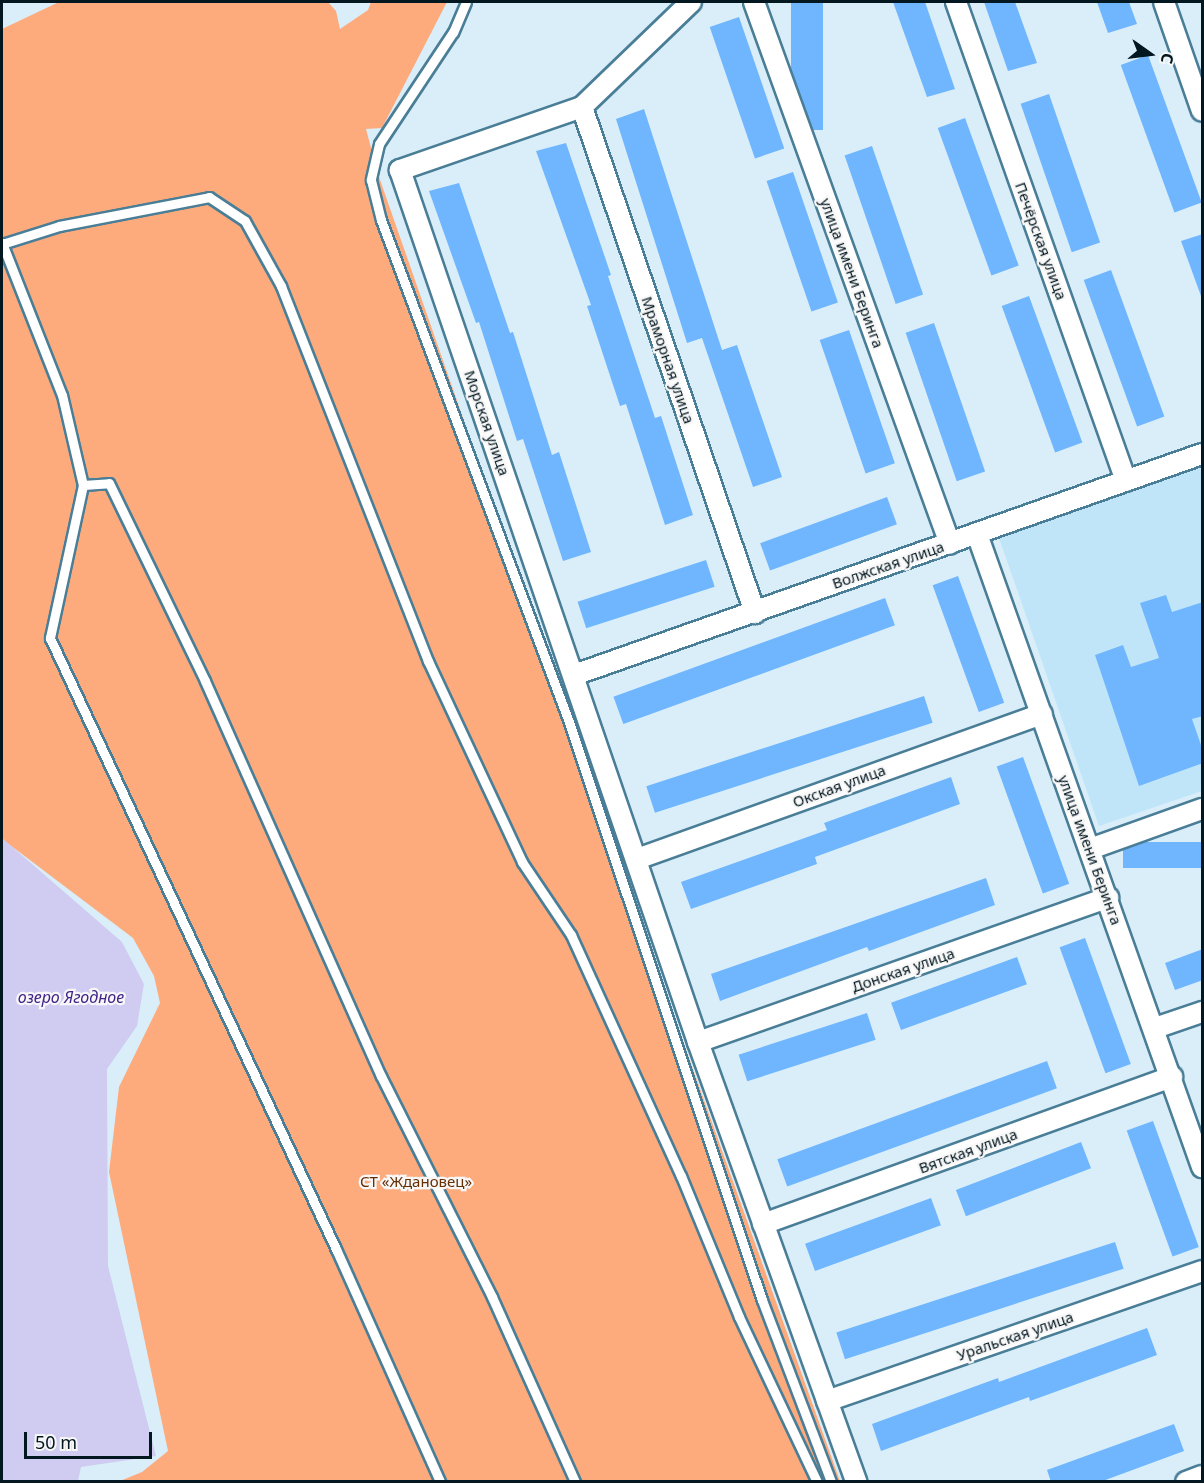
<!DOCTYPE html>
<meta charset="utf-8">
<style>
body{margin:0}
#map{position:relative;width:1204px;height:1483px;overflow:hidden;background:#d9eef9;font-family:"Noto Sans",sans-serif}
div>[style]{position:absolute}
.built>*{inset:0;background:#c0e5f9}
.green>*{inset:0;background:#fdab7d}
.water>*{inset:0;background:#d0ccf1}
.building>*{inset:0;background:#6fb6ff;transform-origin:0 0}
.roads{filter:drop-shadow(2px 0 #4a7e97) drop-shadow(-2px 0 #4a7e97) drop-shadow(0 2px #4a7e97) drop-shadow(0 -2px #4a7e97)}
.lane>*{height:9px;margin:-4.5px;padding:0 4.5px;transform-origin:4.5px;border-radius:4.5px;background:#fff}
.street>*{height:20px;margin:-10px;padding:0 10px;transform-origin:10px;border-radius:10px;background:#fff}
span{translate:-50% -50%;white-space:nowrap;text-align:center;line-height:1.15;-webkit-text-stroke:4.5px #f7f7f7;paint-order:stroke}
.street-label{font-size:15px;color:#021720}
.park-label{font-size:15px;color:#662e03}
.water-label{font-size:16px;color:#43258a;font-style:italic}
.frame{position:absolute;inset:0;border:3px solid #021720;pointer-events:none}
.north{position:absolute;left:1120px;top:24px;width:60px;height:60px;-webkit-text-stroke:4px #f7f7f7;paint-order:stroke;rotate:104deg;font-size:16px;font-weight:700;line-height:24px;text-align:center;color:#021720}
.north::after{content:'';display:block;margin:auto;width:21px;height:27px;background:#021720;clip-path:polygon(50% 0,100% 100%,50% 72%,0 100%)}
.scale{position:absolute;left:24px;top:1432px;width:128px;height:27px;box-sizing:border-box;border:3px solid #021720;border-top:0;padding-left:8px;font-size:18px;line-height:21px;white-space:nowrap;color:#021720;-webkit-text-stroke:4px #f7f7f7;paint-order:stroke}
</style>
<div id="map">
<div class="built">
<div style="clip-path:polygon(1199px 464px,1202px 475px,1202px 791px,1099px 826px,998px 535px)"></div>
</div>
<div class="green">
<div style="clip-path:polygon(59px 2px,328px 2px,336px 11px,340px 29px,368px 10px,371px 2px,447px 2px,382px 128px,366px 129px,378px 174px,569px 722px,840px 1481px,120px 1481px,142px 1472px,168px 1451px,109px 1172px,119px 1087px,160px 1003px,154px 976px,133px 938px,2px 839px,2px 29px)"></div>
</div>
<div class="water">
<div style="clip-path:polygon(2px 838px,122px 942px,144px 984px,137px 1026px,107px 1069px,108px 1266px,156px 1456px,81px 1467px,78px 1481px,2px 1481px)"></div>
</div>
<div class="building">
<div style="left:791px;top:2px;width:32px;height:128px"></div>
<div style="clip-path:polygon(893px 2px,925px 2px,955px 89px,927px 97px)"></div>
<div style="clip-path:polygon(984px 2px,1015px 2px,1037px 63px,1008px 71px)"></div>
<div style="clip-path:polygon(1097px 2px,1129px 2px,1137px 24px,1108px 33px)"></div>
<div style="left:739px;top:17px;width:139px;height:31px;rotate:71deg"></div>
<div style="left:1148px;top:55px;width:157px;height:29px;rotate:70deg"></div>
<div style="left:1049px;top:94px;width:157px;height:30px;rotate:71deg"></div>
<div style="clip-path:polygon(644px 109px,722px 350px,737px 345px,782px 477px,753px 487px,702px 338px,687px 343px,616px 119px)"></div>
<div style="left:965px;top:118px;width:157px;height:29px;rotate:70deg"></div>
<div style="clip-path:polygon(566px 143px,611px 275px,608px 276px,655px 418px,661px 416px,693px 515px,665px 525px,626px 404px,620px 406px,587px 306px,591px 305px,536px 151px)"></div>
<div style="left:872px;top:146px;width:157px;height:29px;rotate:71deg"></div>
<div style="left:793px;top:172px;width:138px;height:28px;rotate:71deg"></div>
<div style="clip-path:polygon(459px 183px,510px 333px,513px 332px,552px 455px,559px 452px,591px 552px,563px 561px,523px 439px,517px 441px,479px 322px,476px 323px,429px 191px)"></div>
<div style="clip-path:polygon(1203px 234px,1203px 296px,1201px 296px,1181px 241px)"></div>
<div style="left:1111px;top:270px;width:156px;height:29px;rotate:70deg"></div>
<div style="left:1029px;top:296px;width:156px;height:29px;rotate:70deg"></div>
<div style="left:934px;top:323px;width:157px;height:30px;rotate:71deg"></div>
<div style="left:849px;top:330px;width:141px;height:31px;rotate:71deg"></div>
<div style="left:887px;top:497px;width:29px;height:135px;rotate:70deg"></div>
<div style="left:706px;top:560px;width:28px;height:135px;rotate:72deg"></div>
<div style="left:958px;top:576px;width:135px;height:27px;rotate:70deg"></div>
<div style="clip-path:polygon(1166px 595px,1172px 612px,1203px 602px,1203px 716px,1192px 719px,1203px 751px,1203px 763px,1139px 786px,1095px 655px,1123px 645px,1131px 667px,1159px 658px,1140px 603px)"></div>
<div style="left:885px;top:598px;width:29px;height:289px;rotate:70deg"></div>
<div style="left:924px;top:696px;width:28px;height:292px;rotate:72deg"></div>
<div style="left:1023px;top:757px;width:135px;height:28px;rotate:70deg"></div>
<div style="clip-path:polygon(951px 777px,960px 804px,815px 857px,817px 864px,691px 909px,681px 882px,827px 830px,824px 823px)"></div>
<div style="left:1203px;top:842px;width:26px;height:80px;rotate:90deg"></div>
<div style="clip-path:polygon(986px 878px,995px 905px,869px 951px,867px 947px,720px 1001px,711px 974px)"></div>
<div style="left:1085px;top:938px;width:134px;height:27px;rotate:70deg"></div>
<div style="clip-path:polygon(1203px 949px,1203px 980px,1175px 990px,1165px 963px)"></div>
<div style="left:1017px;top:957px;width:29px;height:134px;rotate:70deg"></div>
<div style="left:867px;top:1013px;width:28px;height:135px;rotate:72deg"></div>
<div style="left:1047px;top:1061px;width:29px;height:287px;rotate:70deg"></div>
<div style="left:1153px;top:1121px;width:134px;height:28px;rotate:70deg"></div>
<div style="left:1081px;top:1142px;width:28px;height:134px;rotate:69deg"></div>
<div style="left:931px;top:1198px;width:29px;height:134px;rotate:70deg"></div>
<div style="left:1115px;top:1242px;width:28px;height:293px;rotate:72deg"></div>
<div style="clip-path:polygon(1147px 1328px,1157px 1355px,1030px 1401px,1029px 1397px,881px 1451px,872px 1424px,998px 1378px,999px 1382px)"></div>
<div style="clip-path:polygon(1174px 1424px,1184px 1451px,1100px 1482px,1051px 1482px,1047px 1470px)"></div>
</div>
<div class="roads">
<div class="lane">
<div style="left:466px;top:2px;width:33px;rotate:113deg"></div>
<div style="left:453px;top:32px;width:134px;rotate:123.5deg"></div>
<div style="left:379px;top:144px;width:37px;rotate:103deg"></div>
<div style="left:371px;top:180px;width:41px;rotate:76deg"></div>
<div style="left:381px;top:220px;width:536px;rotate:69.47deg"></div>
<div style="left:569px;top:722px;width:609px;rotate:71.54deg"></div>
<div style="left:762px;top:1300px;width:195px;rotate:69.2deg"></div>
<div style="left:2px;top:243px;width:163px;rotate:68.5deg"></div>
<div style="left:62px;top:395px;width:92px;rotate:76.9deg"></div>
<div style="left:83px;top:485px;width:157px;rotate:102.2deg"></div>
<div style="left:50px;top:638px;width:675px;rotate:64.92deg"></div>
<div style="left:336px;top:1249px;width:255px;rotate:65.9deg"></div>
<div style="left:2px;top:244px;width:60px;rotate:-17.5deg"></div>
<div style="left:59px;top:226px;width:153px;rotate:-10.9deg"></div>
<div style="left:209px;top:197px;width:43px;rotate:33.7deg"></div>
<div style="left:245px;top:221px;width:74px;rotate:61deg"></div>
<div style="left:281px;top:286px;width:403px;rotate:68.6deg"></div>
<div style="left:428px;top:661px;width:222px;rotate:64.9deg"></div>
<div style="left:522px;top:862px;width:88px;rotate:56.1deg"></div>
<div style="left:571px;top:935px;width:265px;rotate:65.5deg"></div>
<div style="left:681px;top:1176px;width:152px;rotate:67.6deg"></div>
<div style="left:739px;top:1317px;width:183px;rotate:64.7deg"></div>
<div style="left:83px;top:485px;width:26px;rotate:-4deg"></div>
<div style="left:109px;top:483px;width:220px;rotate:64.1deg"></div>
<div style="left:205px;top:681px;width:432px;rotate:66deg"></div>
<div style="left:381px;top:1076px;width:247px;rotate:63.3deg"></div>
<div style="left:492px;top:1297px;width:203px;rotate:65.8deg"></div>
</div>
<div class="street">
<div style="left:691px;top:2px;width:151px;rotate:136.1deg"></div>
<div style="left:582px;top:107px;width:193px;rotate:160.9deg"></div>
<div style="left:400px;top:170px;width:922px;rotate:71.13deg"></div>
<div style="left:698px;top:1042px;width:468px;rotate:70.2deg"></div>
<div style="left:754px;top:2px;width:576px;rotate:70.12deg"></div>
<div style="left:956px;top:2px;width:508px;rotate:70.46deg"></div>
<div style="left:1164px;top:2px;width:115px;rotate:70.8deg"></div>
<div style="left:582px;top:107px;width:535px;rotate:71.12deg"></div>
<div style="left:977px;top:534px;width:672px;rotate:70.43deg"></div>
<div style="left:574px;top:675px;width:666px;rotate:-19.39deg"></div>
<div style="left:1090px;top:849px;width:119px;rotate:-19.7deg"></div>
<div style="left:637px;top:859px;width:430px;rotate:-19.7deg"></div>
<div style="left:1155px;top:1028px;width:50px;rotate:-18.8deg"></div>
<div style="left:698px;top:1042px;width:435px;rotate:-19.4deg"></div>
<div style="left:763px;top:1224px;width:435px;rotate:-19.8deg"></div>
<div style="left:827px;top:1401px;width:397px;rotate:-19.1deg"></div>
<div style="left:1186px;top:1482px;width:17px;rotate:-21deg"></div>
</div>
</div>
<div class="street-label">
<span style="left:1041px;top:241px;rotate:70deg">Печёрская улица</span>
<span style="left:852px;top:273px;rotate:70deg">улица имени Беринга</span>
<span style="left:668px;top:360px;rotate:71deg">Мраморная улица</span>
<span style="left:487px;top:423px;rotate:71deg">Морская улица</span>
<span style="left:888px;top:565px;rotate:-19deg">Волжская улица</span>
<span style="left:839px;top:786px;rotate:-20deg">Окская улица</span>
<span style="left:1090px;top:850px;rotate:70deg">улица имени Беринга</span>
<span style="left:903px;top:970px;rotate:-19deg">Донская улица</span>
<span style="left:968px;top:1151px;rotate:-20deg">Вятская улица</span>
<span style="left:1015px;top:1336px;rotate:-19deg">Уральская улица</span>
</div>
<div class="park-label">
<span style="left:416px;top:1182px">СТ «Ждановец»</span>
</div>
<div class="water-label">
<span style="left:71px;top:997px">озеро Ягодное</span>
</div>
<div class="frame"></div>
<div class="north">С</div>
<div class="scale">50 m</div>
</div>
